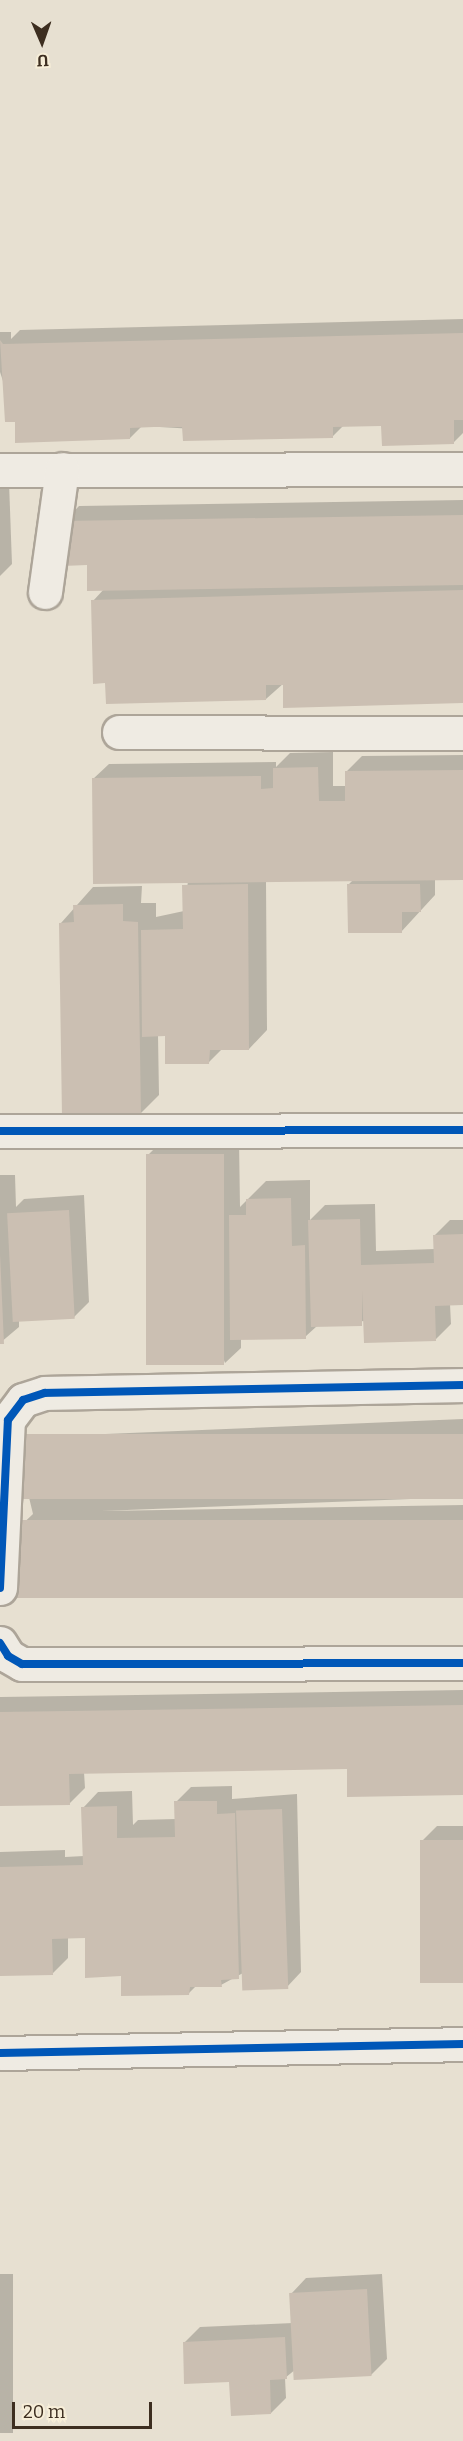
<!DOCTYPE html>
<style>
body{margin:0}
#map{position:relative;width:463px;height:2441px;overflow:hidden;background:#e7e0d1;font-family:Bitter,serif}
div>[style]{position:absolute}
.shadow>*{inset:0;background:#0003;transform-origin:0 0}
.building>*{inset:0;background:#cbbfb2;transform-origin:0 0}
.roads{filter:drop-shadow(2px 0 #ada599) drop-shadow(-2px 0 #ada599) drop-shadow(0 2px #ada599) drop-shadow(0 -2px #ada599)}
.street>*{height:33px;margin:-16.5px;padding:0 16.5px;transform-origin:16.5px;border-radius:16.5px;background:#efebe3}
.cycleway>*{height:8px;margin:-4px;padding:0 4px;transform-origin:4px;border-radius:4px;background:#0057b8}
span{translate:-50% -50%;white-space:nowrap;text-align:center;line-height:1.15;-webkit-text-stroke:4.5px #f7eed8;paint-order:stroke}
.north{position:absolute;left:12px;top:12px;width:60px;height:60px;-webkit-text-stroke:4px #f7eed8;paint-order:stroke;rotate:178deg;font-size:16px;font-weight:700;line-height:24px;text-align:center;color:#3d2e20}
.north::after{content:'';display:block;margin:auto;width:21px;height:27px;background:#3d2e20;clip-path:polygon(50% 0,100% 100%,50% 72%,0 100%)}
.scale{position:absolute;left:12px;top:2402px;width:140px;height:27px;box-sizing:border-box;border:3px solid #3d2e20;border-top:0;padding-left:8px;font-size:18px;line-height:21px;white-space:nowrap;color:#3d2e20;-webkit-text-stroke:4px #f7eed8;paint-order:stroke}
</style>
<div id="map">
<div class="shadow">
<div style="clip-path:polygon(463px 319px,463px 433px,453px 443px,383px 424px,344px 425px,332px 437px,142px 426px,130px 438px,16px 420px,0 372px,0 332px,11px 332px,11px 339px,20px 330px)"></div>
<div style="clip-path:polygon(9px 482px,12px 564px,0 576px,0 483px)"></div>
<div style="clip-path:polygon(463px 500px,463px 702px,284px 683px,266px 699px,106px 682px,93px 601px,104px 589px,64px 522px,79px 506px)"></div>
<div style="clip-path:polygon(333px 752px,333px 786px,346px 786px,346px 772px,362px 756px,463px 755px,463px 878px,435px 878px,435px 895px,401px 932px,348px 885px,354px 879px,266px 880px,267px 1030px,249px 1049px,223px 1048px,209px 1062px,167px 1034px,158px 1035px,159px 1095px,140px 1114px,61px 923px,93px 887px,142px 886px,141px 903px,156px 903px,156px 917px,184px 911px,188px 881px,93px 779px,109px 764px,276px 762px,276px 767px,290px 753px)"></div>
<div style="clip-path:polygon(239px 1139px,240px 1207px,266px 1181px,310px 1180px,310px 1220px,325px 1205px,375px 1204px,376px 1251px,435px 1249px,434px 1236px,450px 1220px,463px 1220px,463px 1303px,450px 1304px,451px 1324px,436px 1339px,364px 1321px,317px 1326px,305px 1337px,241px 1338px,241px 1348px,225px 1363px,148px 1155px,163px 1140px)"></div>
<div style="clip-path:polygon(0 1175px,15px 1175px,16px 1207px,24px 1199px,84px 1195px,89px 1302px,74px 1317px,19px 1320px,19px 1327px,0 1343px)"></div>
<div style="clip-path:polygon(463px 1419px,463px 1497px,101px 1511px,463px 1505px,463px 1596px,15px 1531px,33px 1514px,18px 1452px,33px 1437px)"></div>
<div style="clip-path:polygon(463px 1690px,463px 1793px,348px 1768px,84px 1772px,85px 1788px,69px 1804px,0 1805px,0 1697px)"></div>
<div style="clip-path:polygon(232px 1786px,232px 1799px,297px 1794px,301px 1972px,286px 1988px,243px 1973px,221px 1985px,196px 1986px,189px 1993px,122px 1973px,86px 1937px,68px 1937px,68px 1958px,53px 1973px,0 1975px,0 1852px,65px 1850px,65px 1857px,84px 1856px,83px 1808px,98px 1792px,132px 1791px,133px 1825px,138px 1820px,176px 1819px,176px 1802px,191px 1787px)"></div>
<div style="clip-path:polygon(437px 1826px,463px 1826px,463px 1981px,421px 1842px)"></div>
<div style="left:0;top:2274px;width:13px;height:159px"></div>
<div style="clip-path:polygon(382px 2274px,387px 2359px,371px 2375px,296px 2369px,285px 2378px,286px 2398px,271px 2413px,184px 2343px,200px 2327px,293px 2323px,291px 2294px,306px 2278px)"></div>
</div>
<div class="building">
<div style="clip-path:polygon(463px 333px,463px 420px,454px 420px,454px 444px,382px 446px,381px 426px,333px 427px,333px 438px,183px 441px,182px 427px,154px 427px,130px 428px,130px 439px,15px 443px,15px 422px,5px 422px,0 340px,3px 344px)"></div>
<div style="clip-path:polygon(463px 515px,463px 585px,87px 591px,87px 565px,63px 566px,62px 521px)"></div>
<div style="clip-path:polygon(463px 590px,463px 703px,283px 708px,283px 685px,266px 685px,266px 700px,106px 704px,105px 683px,93px 684px,91px 600px)"></div>
<div style="clip-path:polygon(318px 767px,319px 801px,345px 801px,345px 771px,463px 770px,463px 880px,93px 884px,92px 778px,261px 776px,261px 789px,273px 788px,273px 768px)"></div>
<div style="clip-path:polygon(248px 884px,249px 1050px,210px 1050px,209px 1064px,165px 1064px,165px 1036px,142px 1037px,141px 930px,183px 929px,182px 885px)"></div>
<div style="clip-path:polygon(347px 884px,420px 884px,421px 912px,402px 912px,402px 933px,348px 933px)"></div>
<div style="clip-path:polygon(123px 904px,123px 921px,138px 922px,141px 1115px,62px 1117px,59px 923px,74px 922px,73px 905px)"></div>
<div style="left:146px;top:1154px;width:78px;height:211px"></div>
<div style="clip-path:polygon(291px 1198px,292px 1246px,305px 1245px,306px 1339px,230px 1340px,229px 1215px,246px 1215px,246px 1199px)"></div>
<div style="left:69px;top:1210px;width:109px;height:62px;rotate:87deg"></div>
<div style="clip-path:polygon(360px 1219px,361px 1265px,434px 1263px,433px 1235px,463px 1234px,463px 1305px,435px 1306px,436px 1341px,364px 1343px,362px 1290px,362px 1326px,311px 1327px,308px 1220px)"></div>
<div style="clip-path:polygon(0 1254px,4px 1344px,0 1344px)"></div>
<div style="left:463px;top:1434px;width:65px;height:447px;rotate:90deg"></div>
<div style="left:463px;top:1520px;width:78px;height:449px;rotate:90deg"></div>
<div style="clip-path:polygon(463px 1705px,463px 1795px,347px 1797px,347px 1769px,69px 1774px,70px 1805px,0 1806px,0 1712px)"></div>
<div style="clip-path:polygon(174px 1801px,217px 1801px,217px 1814px,235px 1813px,239px 1979px,221px 1980px,222px 1987px,190px 1987px,189px 1995px,121px 1996px,121px 1976px,85px 1978px,85px 1938px,52px 1939px,53px 1975px,0 1976px,0 1867px,83px 1865px,81px 1807px,117px 1806px,117px 1838px,175px 1837px)"></div>
<div style="left:282px;top:1809px;width:180px;height:46px;rotate:88deg"></div>
<div style="left:463px;top:1840px;width:143px;height:43px;rotate:90deg"></div>
<div style="left:367px;top:2289px;width:87px;height:78px;rotate:87deg"></div>
<div style="clip-path:polygon(285px 2337px,287px 2379px,270px 2380px,271px 2414px,231px 2416px,229px 2382px,184px 2384px,183px 2342px)"></div>
</div>
<div class="roads">
<div class="street">
<div style="left:0;top:470px;width:463px;rotate:-0.1deg"></div>
<div style="left:45px;top:592px;width:124px;rotate:-82.1deg"></div>
<div style="left:119px;top:732px;width:344px;rotate:0.2deg"></div>
<div style="left:0;top:1131px;width:463px;rotate:-0.1deg"></div>
<div style="left:0;top:1588px;width:168px;rotate:-87.3deg"></div>
<div style="left:8px;top:1420px;width:25px;rotate:-53deg"></div>
<div style="left:23px;top:1400px;width:23px;rotate:-18deg"></div>
<div style="left:45px;top:1393px;width:418px;rotate:-1.1deg"></div>
<div style="left:0;top:1643px;width:15px;rotate:58deg"></div>
<div style="left:8px;top:1656px;width:16px;rotate:30deg"></div>
<div style="left:22px;top:1664px;width:441px;rotate:-0.1deg"></div>
<div style="left:0;top:2053px;width:463px;rotate:-1.1deg"></div>
</div>
</div>
<div class="cycleway">
<div style="left:0;top:1131px;width:463px;rotate:-0.1deg"></div>
<div style="left:0;top:1588px;width:168px;rotate:-87.3deg"></div>
<div style="left:8px;top:1420px;width:25px;rotate:-53deg"></div>
<div style="left:23px;top:1400px;width:23px;rotate:-18deg"></div>
<div style="left:45px;top:1393px;width:418px;rotate:-1.1deg"></div>
<div style="left:0;top:1643px;width:15px;rotate:58deg"></div>
<div style="left:8px;top:1656px;width:16px;rotate:30deg"></div>
<div style="left:22px;top:1664px;width:441px;rotate:-0.1deg"></div>
<div style="left:0;top:2053px;width:463px;rotate:-1.1deg"></div>
</div>
<div class="north">U</div>
<div class="scale">20 m</div>
</div>
